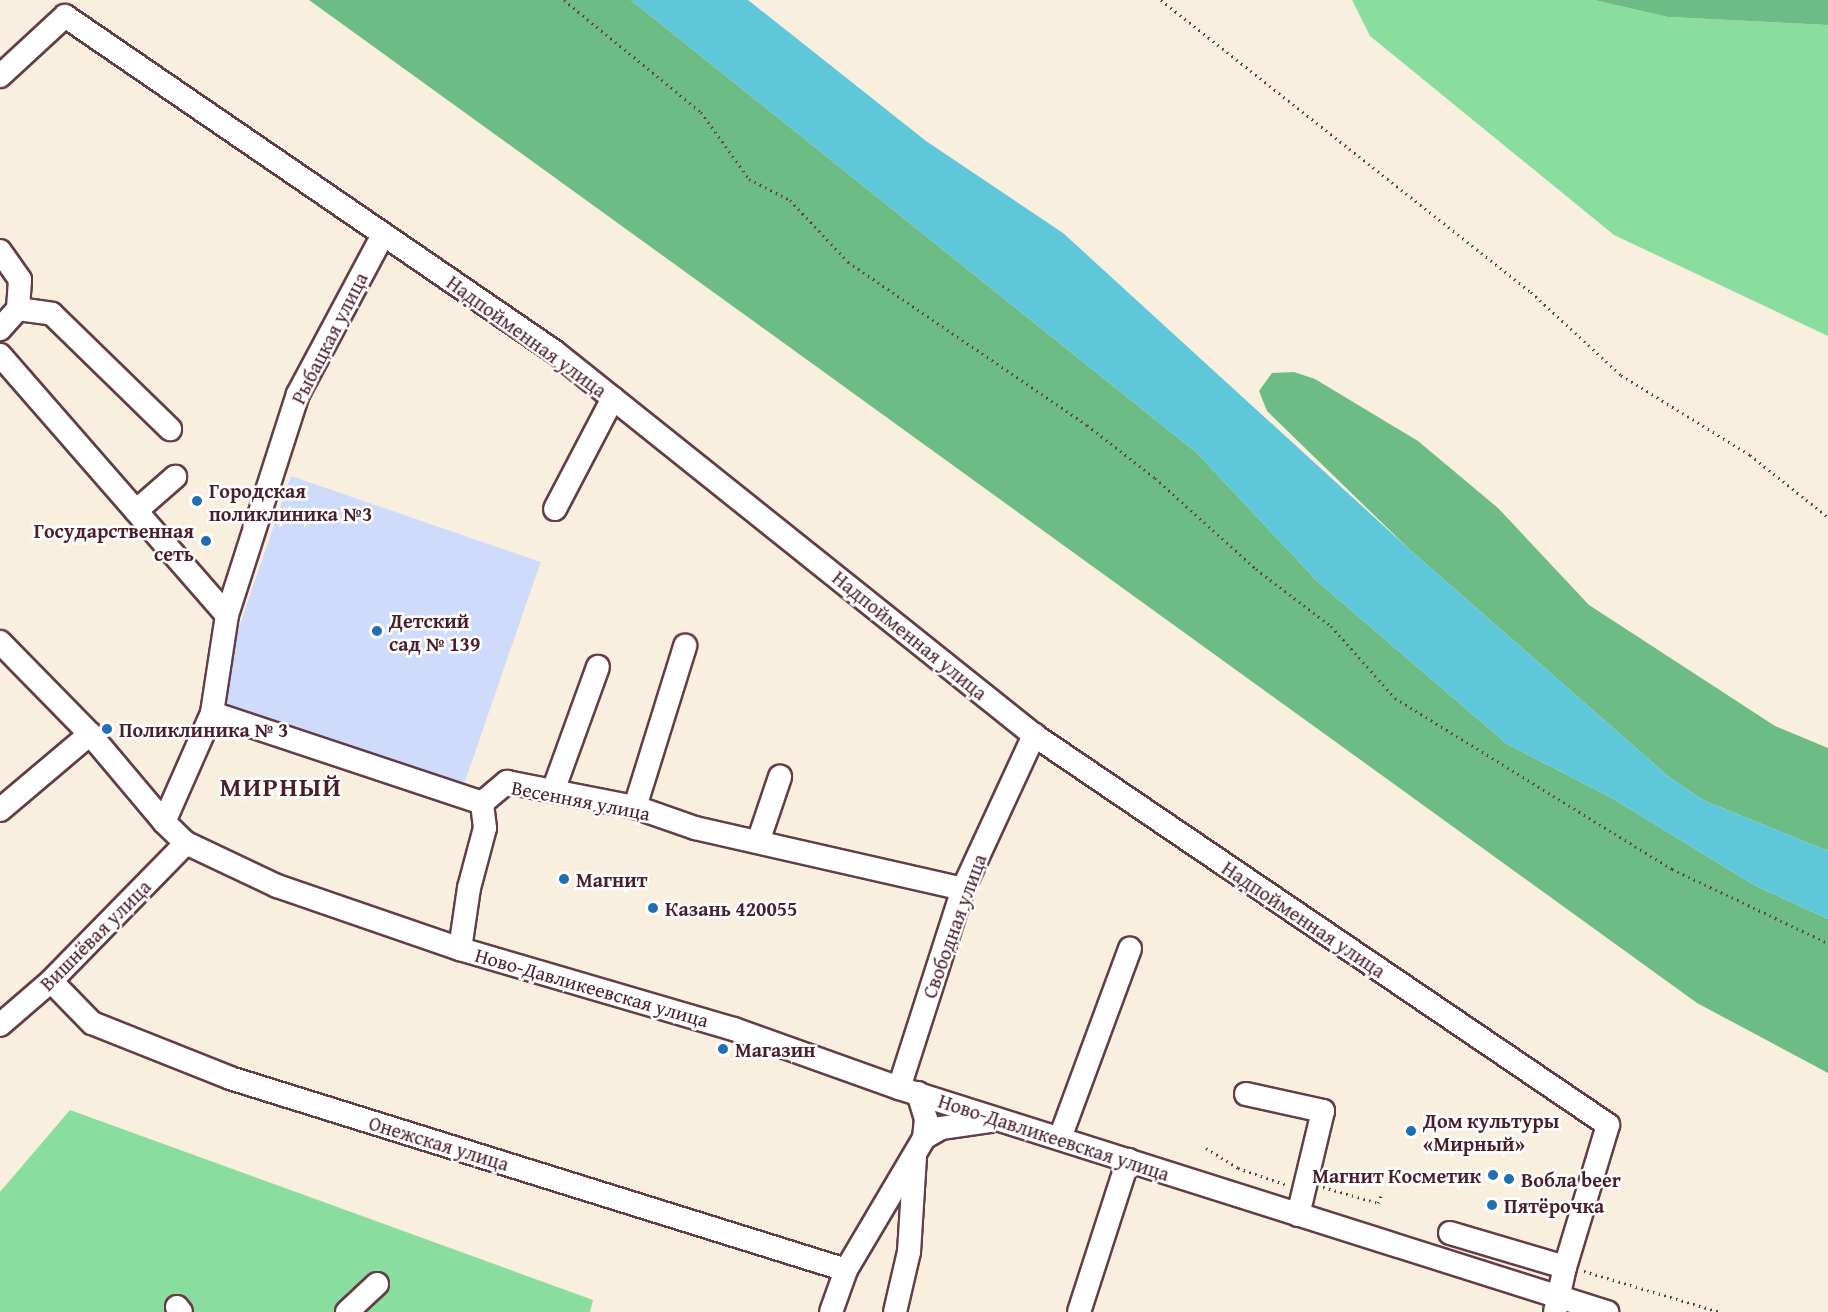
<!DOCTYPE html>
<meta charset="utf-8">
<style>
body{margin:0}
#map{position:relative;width:1828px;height:1312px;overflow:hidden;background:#f8efdf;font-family:"Gentium Book Plus",serif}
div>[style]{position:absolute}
.built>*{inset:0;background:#cedbfa;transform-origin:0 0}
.green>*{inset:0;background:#89dd9e}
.forest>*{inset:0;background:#6ebc85}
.water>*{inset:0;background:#5ec7d9}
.path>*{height:3px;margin-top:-1.5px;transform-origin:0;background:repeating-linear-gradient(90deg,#643e46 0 1.5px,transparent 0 6px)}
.roads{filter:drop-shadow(2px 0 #643e46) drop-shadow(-2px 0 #643e46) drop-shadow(0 2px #643e46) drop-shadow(0 -2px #643e46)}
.minor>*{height:22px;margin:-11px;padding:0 11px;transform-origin:11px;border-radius:11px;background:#fff}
.dots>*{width:16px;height:16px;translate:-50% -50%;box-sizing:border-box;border:3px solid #fff;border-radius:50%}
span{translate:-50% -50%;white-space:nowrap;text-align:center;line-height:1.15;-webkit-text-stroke:5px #fff;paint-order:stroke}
.street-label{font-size:20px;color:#4a1f2b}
.poi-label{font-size:20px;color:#4a1f2b;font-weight:700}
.left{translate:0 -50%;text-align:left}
.right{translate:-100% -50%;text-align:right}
.district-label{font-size:26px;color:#4a1f2b;font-weight:700;letter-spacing:1.5px}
</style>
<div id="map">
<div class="built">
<div style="left:291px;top:476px;width:264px;height:238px;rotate:19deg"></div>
</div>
<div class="green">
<div style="clip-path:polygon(1352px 0,1594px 0,1668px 17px,1828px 25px,1828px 336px,1614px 235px,1370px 36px)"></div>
<div style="clip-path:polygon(70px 1110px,593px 1300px,590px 1312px,0 1312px,0 1192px)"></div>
</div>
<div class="forest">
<div style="clip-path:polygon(309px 0,631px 0,1197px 453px,1318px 582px,1507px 744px,1612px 798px,1754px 885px,1828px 919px,1828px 1073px,1697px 1003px)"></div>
<div style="clip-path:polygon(1594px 0,1828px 0,1828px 25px,1668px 17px)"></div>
<div style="clip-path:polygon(1294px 372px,1315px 379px,1418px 441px,1498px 508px,1589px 605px,1775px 726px,1828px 748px,1828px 851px,1703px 800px,1669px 777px,1409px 549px,1267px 411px,1259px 391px,1272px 373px)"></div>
</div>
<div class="water">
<div style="clip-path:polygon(631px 0,748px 0,926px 141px,1063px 233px,1409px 549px,1669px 777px,1703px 800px,1828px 851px,1828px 919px,1754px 885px,1612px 798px,1507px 744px,1318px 582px,1197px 453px)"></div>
</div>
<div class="path">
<div style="left:564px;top:0;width:177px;rotate:39.3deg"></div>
<div style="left:701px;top:112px;width:82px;rotate:54.4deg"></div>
<div style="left:749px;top:179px;width:46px;rotate:27.1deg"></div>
<div style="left:790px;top:200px;width:85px;rotate:46.9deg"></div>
<div style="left:848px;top:262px;width:289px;rotate:34.3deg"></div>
<div style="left:1087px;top:425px;width:86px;rotate:37.9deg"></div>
<div style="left:1155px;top:478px;width:136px;rotate:42deg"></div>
<div style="left:1256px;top:569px;width:94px;rotate:37.2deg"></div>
<div style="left:1331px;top:626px;width:96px;rotate:48.4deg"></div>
<div style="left:1395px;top:698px;width:326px;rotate:31.7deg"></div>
<div style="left:1672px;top:869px;width:173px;rotate:25.4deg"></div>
<div style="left:1161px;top:0;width:471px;rotate:38.3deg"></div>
<div style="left:1531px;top:292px;width:122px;rotate:42.7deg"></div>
<div style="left:1621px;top:375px;width:152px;rotate:31.8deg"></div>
<div style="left:1750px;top:455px;width:100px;rotate:38.5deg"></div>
<div style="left:1206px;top:1148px;width:38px;rotate:32deg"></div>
<div style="left:1238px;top:1168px;width:52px;rotate:19.1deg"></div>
<div style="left:1323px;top:1187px;width:57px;rotate:16.2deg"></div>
<div style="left:1378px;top:1203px;width:10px;rotate:-66deg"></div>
<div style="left:1584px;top:1271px;width:142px;rotate:16.8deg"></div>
</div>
<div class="roads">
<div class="minor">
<div style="left:0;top:76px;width:88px;rotate:-42.7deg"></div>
<div style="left:65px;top:16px;width:594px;rotate:34.44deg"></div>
<div style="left:555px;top:352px;width:613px;rotate:38.65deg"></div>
<div style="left:1034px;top:735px;width:694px;rotate:34.19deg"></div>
<div style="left:1608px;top:1125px;width:148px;rotate:106.8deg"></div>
<div style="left:1565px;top:1267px;width:46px;rotate:102.5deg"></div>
<div style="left:0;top:251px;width:35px;rotate:55deg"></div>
<div style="left:20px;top:280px;width:29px;rotate:94deg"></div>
<div style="left:18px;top:309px;width:27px;rotate:132deg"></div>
<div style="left:18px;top:309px;width:34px;rotate:8deg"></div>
<div style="left:52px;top:314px;width:165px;rotate:44.3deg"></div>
<div style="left:0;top:355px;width:345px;rotate:48.9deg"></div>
<div style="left:555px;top:509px;width:125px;rotate:-62.4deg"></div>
<div style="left:136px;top:511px;width:52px;rotate:-41.1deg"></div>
<div style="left:0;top:642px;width:129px;rotate:45.6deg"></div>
<div style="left:90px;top:734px;width:115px;rotate:49.9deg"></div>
<div style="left:164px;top:822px;width:30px;rotate:44deg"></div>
<div style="left:186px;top:843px;width:101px;rotate:25.3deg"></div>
<div style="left:277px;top:886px;width:194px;rotate:19deg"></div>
<div style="left:460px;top:949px;width:285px;rotate:16.3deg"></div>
<div style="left:734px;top:1029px;width:175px;rotate:19.7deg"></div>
<div style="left:899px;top:1088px;width:743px;rotate:17.56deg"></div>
<div style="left:212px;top:713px;width:285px;rotate:18.4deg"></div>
<div style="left:482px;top:803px;width:33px;rotate:-40deg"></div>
<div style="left:507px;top:782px;width:130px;rotate:11.1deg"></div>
<div style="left:635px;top:807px;width:64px;rotate:19.3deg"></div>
<div style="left:695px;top:828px;width:275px;rotate:12.8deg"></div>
<div style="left:553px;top:791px;width:132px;rotate:-70.1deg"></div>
<div style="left:635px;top:807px;width:169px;rotate:-72.7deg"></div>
<div style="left:0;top:810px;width:118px;rotate:-40.2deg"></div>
<div style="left:164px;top:822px;width:119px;rotate:-66.2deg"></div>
<div style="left:212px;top:713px;width:99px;rotate:-81.3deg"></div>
<div style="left:227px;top:615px;width:232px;rotate:-72.2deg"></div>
<div style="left:298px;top:394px;width:180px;rotate:-61.9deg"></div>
<div style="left:758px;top:842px;width:69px;rotate:-71.3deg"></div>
<div style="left:460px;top:949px;width:62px;rotate:-81.6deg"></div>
<div style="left:469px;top:888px;width:62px;rotate:-75.1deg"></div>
<div style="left:485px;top:828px;width:25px;rotate:-97deg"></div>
<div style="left:51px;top:981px;width:59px;rotate:45.7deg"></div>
<div style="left:92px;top:1023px;width:149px;rotate:21.7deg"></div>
<div style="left:230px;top:1078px;width:645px;rotate:17.31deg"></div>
<div style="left:0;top:1025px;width:67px;rotate:-40.8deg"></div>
<div style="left:51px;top:981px;width:193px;rotate:-45.6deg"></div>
<div style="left:899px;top:1088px;width:209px;rotate:-72.2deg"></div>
<div style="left:963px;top:889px;width:170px;rotate:-65.2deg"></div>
<div style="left:918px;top:1093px;width:27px;rotate:73deg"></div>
<div style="left:926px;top:1119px;width:19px;rotate:96deg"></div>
<div style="left:1246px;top:1094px;width:79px;rotate:12.4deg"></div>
<div style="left:1323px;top:1111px;width:107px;rotate:103.5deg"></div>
<div style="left:1060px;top:1138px;width:202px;rotate:-69.7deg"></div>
<div style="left:1450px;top:1233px;width:120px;rotate:16.5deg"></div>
<div style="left:177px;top:1307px;width:6px;rotate:51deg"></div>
<div style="left:347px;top:1312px;width:41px;rotate:-43deg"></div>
<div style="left:831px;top:1312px;width:45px;rotate:-70.3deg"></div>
<div style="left:846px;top:1270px;width:153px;rotate:-59.4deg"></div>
<div style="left:924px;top:1138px;width:20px;rotate:-30deg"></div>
<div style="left:941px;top:1128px;width:49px;rotate:-8.1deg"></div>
<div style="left:895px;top:1312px;width:62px;rotate:-76.9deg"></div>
<div style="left:909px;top:1252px;width:95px;rotate:-86.4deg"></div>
<div style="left:1079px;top:1312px;width:160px;rotate:-72.1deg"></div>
</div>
</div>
<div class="dots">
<div style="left:197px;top:501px;background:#1f6fb2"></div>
<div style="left:206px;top:541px;background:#1f6fb2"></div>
<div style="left:377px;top:631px;background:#1f6fb2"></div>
<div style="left:107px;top:729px;background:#1f6fb2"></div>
<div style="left:564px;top:879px;background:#1f6fb2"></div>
<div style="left:653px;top:908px;background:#1f6fb2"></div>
<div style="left:723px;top:1049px;background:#1f6fb2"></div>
<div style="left:1411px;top:1131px;background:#1f6fb2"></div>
<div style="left:1493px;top:1175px;background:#1f6fb2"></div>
<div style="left:1509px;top:1179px;background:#1f6fb2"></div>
<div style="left:1492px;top:1205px;background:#1f6fb2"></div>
</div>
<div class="street-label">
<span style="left:527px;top:336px;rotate:36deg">Надпойменная улица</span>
<span style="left:329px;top:338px;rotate:-63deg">Рыбацкая улица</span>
<span style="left:910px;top:635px;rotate:39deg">Надпойменная улица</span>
<span style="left:581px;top:800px;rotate:11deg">Весенняя улица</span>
<span style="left:1304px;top:919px;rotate:34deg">Надпойменная улица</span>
<span style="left:954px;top:926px;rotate:-70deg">Свободная улица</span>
<span style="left:95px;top:935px;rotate:-45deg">Вишнёвая улица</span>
<span style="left:592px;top:987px;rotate:16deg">Ново-Давликеевская улица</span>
<span style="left:1054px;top:1137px;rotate:18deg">Ново-Давликеевская улица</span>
<span style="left:439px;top:1143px;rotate:17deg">Онежская улица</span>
</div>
<div class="poi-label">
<span class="left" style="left:209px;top:502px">Городская<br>поликлиника №3</span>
<span class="right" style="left:194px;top:542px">Государственная<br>сеть</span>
<span class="left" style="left:389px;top:632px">Детский<br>сад № 139</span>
<span class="left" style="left:119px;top:729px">Поликлиника № 3</span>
<span class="left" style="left:576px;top:879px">Магнит</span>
<span class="left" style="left:665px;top:908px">Казань 420055</span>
<span class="left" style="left:735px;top:1049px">Магазин</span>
<span class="left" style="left:1423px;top:1132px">Дом культуры<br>«Мирный»</span>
<span class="right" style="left:1481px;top:1175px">Магнит Косметик</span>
<span class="left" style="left:1521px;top:1179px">Вобла beer</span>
<span class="left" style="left:1504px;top:1205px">Пятёрочка</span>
</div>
<div class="district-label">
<span style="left:281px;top:787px">МИРНЫЙ</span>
</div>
</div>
